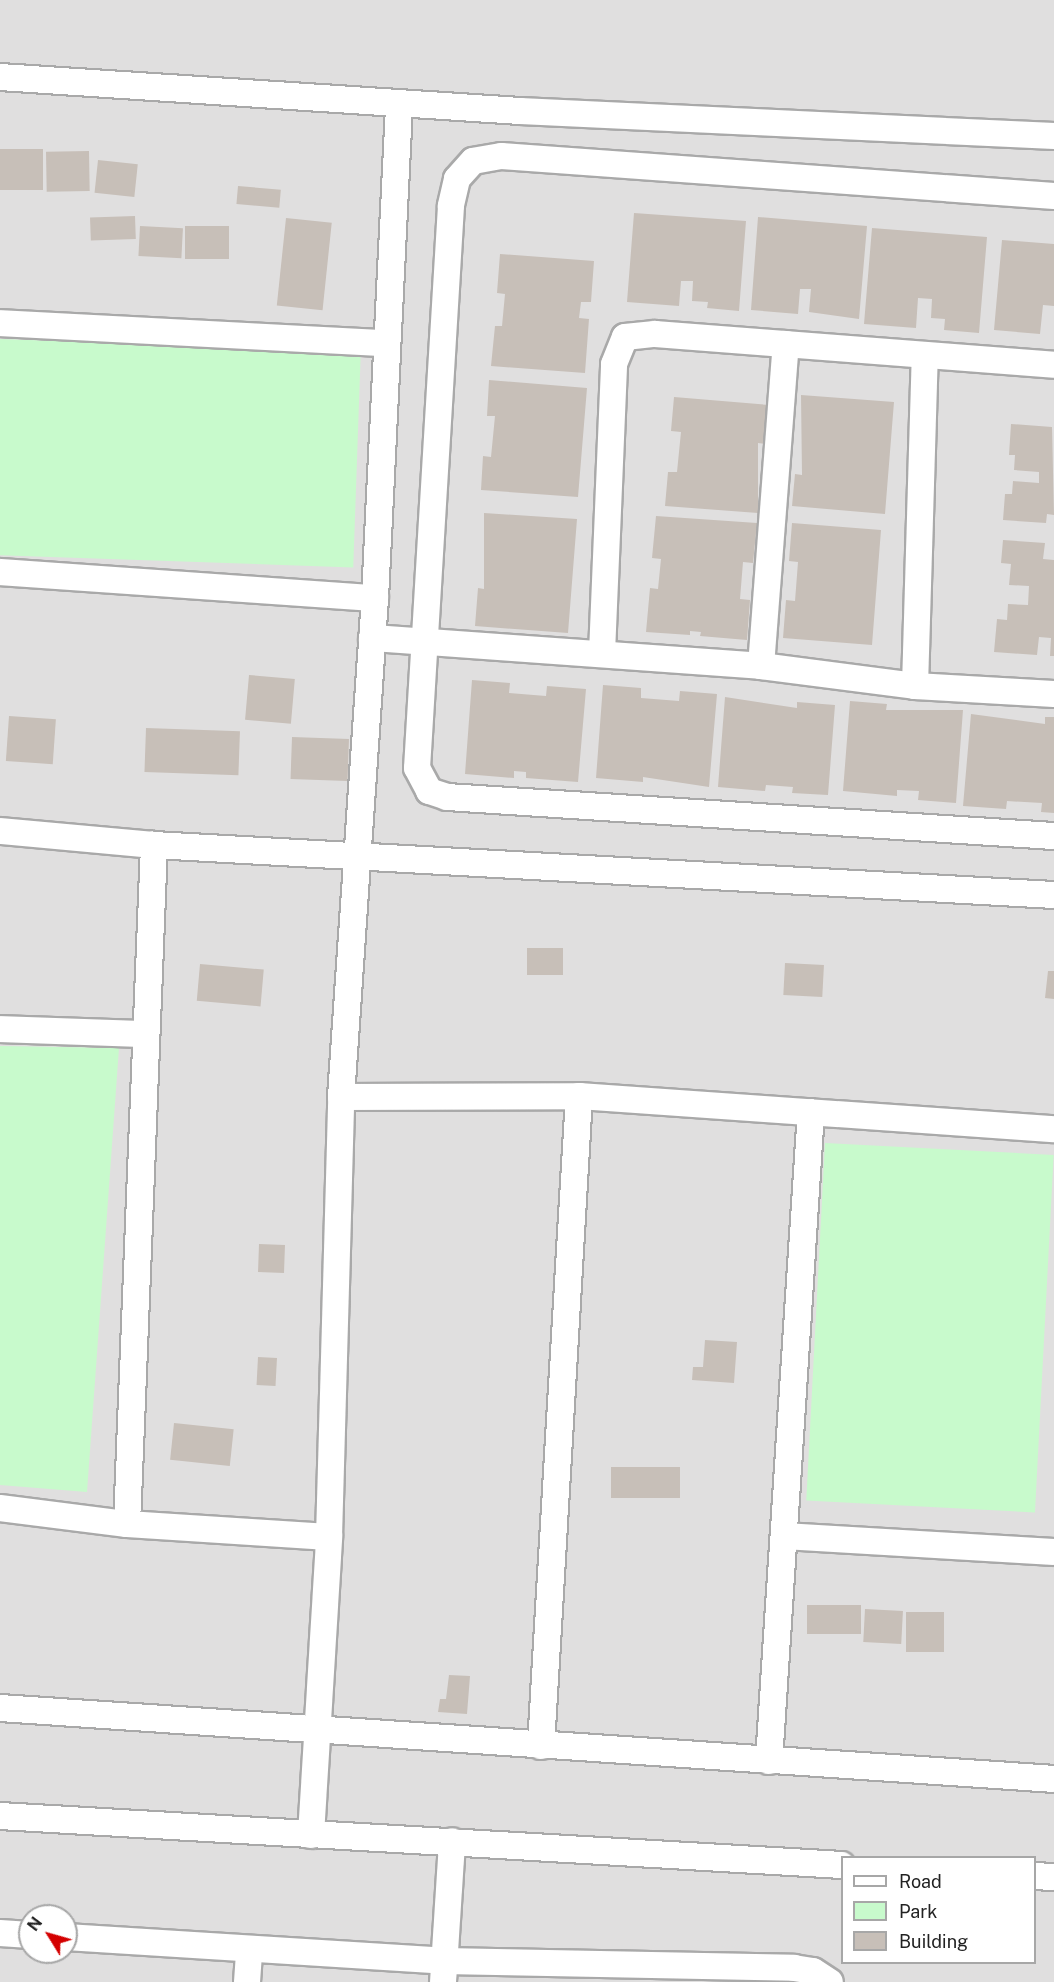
<!DOCTYPE html>
<style>
body{margin:0}
#map{position:relative;width:1054px;height:1982px;overflow:hidden;background:#f2efe9;font-family:"Public Sans",sans-serif}
div>[style]{position:absolute}
.residential>*{inset:0;background:#e0dfdf}
.park>*{inset:0;background:#c8facc;transform-origin:0 0}
.building>*{inset:0;background:#c7bfb8;transform-origin:0 0}
.roads{filter:drop-shadow(2px 0 #a9a9a9) drop-shadow(-2px 0 #a9a9a9) drop-shadow(0 2px #a9a9a9) drop-shadow(0 -2px #a9a9a9)}
.minor>*{height:26px;margin:-13px;padding:0 13px;transform-origin:13px;border-radius:13px;background:#fff}
span{translate:-50% -50%;white-space:nowrap;text-align:center;line-height:1.15;-webkit-text-stroke:5px #fff;paint-order:stroke}
.legend{position:absolute;left:841px;top:1856px;width:195px;height:108px;box-sizing:border-box;background:#fff;border:2px solid #a7a7a7;margin:0;padding:8px 10px;list-style:none;font-size:18px;color:#222}
.legend li{display:flex;align-items:center;gap:12px;height:30px}
.legend b{width:30px;border:2px solid #a7a7a7}
.north{position:absolute;left:18px;top:1904px;width:60px;height:60px;box-sizing:border-box;background:#fff;border:2px solid #a7a7a7;border-radius:50%;rotate:307deg;font-size:16px;font-weight:700;line-height:24px;text-align:center;color:#222}
.north::after{content:'';display:block;margin:auto;width:21px;height:27px;background:#d40000;clip-path:polygon(50% 0,100% 100%,50% 72%,0 100%)}
</style>
<div id="map">
<div class="residential">
<div style="clip-path:polygon(evenodd,0 0,1054px 0,1054px 1982px,0 1982px,0 0,842px 1858px,1034px 1858px,1034px 1962px,842px 1962px,842px 1858px,0 0,30px 1916px,66px 1916px,66px 1952px,30px 1952px,30px 1916px)"></div>
</div>
<div class="park">
<div style="left:0;top:339px;width:361px;height:216px;rotate:2deg"></div>
<div style="clip-path:polygon(0 1046px,119px 1048px,87px 1492px,0 1485px)"></div>
<div style="left:825px;top:1143px;width:229px;height:358px;rotate:3deg"></div>
</div>
<div class="building">
<div style="left:0;top:149px;width:43px;height:41px"></div>
<div style="left:89px;top:151px;width:40px;height:43px;rotate:89deg"></div>
<div style="left:98px;top:160px;width:40px;height:33px;rotate:6deg"></div>
<div style="left:238px;top:186px;width:43px;height:18px;rotate:5deg"></div>
<div style="clip-path:polygon(634px 213px,746px 221px,739px 311px,707px 308px,708px 302px,692px 301px,693px 281px,681px 281px,679px 306px,627px 302px)"></div>
<div style="left:135px;top:216px;width:23px;height:45px;rotate:88deg"></div>
<div style="clip-path:polygon(758px 217px,867px 226px,859px 319px,809px 312px,811px 289px,800px 289px,798px 314px,751px 310px)"></div>
<div style="left:286px;top:218px;width:46px;height:88px;rotate:6deg"></div>
<div style="left:140px;top:226px;width:43px;height:30px;rotate:3deg"></div>
<div style="left:229px;top:226px;width:33px;height:44px;rotate:90deg"></div>
<div style="clip-path:polygon(872px 228px,987px 237px,979px 333px,944px 330px,945px 319px,931px 318px,932px 299px,918px 298px,916px 328px,864px 324px)"></div>
<div style="clip-path:polygon(1002px 240px,1054px 244px,1054px 306px,1043px 305px,1040px 334px,994px 330px)"></div>
<div style="clip-path:polygon(500px 254px,594px 261px,591px 302px,581px 302px,579px 318px,589px 319px,585px 373px,491px 366px,495px 326px,502px 326px,505px 294px,497px 293px)"></div>
<div style="clip-path:polygon(489px 380px,587px 388px,578px 497px,481px 490px,483px 456px,491px 457px,495px 416px,487px 416px)"></div>
<div style="clip-path:polygon(801px 395px,894px 402px,885px 514px,792px 506px,795px 474px,802px 475px)"></div>
<div style="clip-path:polygon(674px 397px,769px 405px,766px 444px,758px 443px,758px 513px,665px 506px,668px 472px,677px 472px,681px 432px,671px 431px)"></div>
<div style="clip-path:polygon(1011px 424px,1052px 427px,1054px 515px,1047px 514px,1046px 523px,1003px 520px,1005px 494px,1012px 494px,1013px 481px,1039px 483px,1039px 472px,1014px 470px,1015px 455px,1009px 455px)"></div>
<div style="clip-path:polygon(484px 513px,577px 519px,568px 633px,475px 626px,478px 588px,484px 589px)"></div>
<div style="clip-path:polygon(656px 516px,757px 523px,753px 563px,743px 562px,740px 599px,750px 600px,747px 640px,700px 636px,701px 632px,690px 631px,690px 635px,646px 632px,650px 588px,658px 589px,661px 559px,652px 558px)"></div>
<div style="clip-path:polygon(792px 523px,881px 530px,872px 645px,783px 638px,786px 600px,795px 601px,798px 562px,789px 561px)"></div>
<div style="clip-path:polygon(1003px 540px,1045px 543px,1043px 559px,1054px 560px,1054px 656px,1050px 656px,1051px 638px,1039px 637px,1037px 655px,994px 652px,997px 619px,1007px 620px,1008px 604px,1028px 605px,1029px 586px,1009px 585px,1011px 564px,1001px 563px)"></div>
<div style="left:249px;top:675px;width:46px;height:45px;rotate:5deg"></div>
<div style="clip-path:polygon(472px 680px,510px 683px,509px 693px,546px 696px,547px 686px,586px 689px,578px 782px,526px 778px,526px 772px,514px 771px,514px 778px,465px 774px)"></div>
<div style="clip-path:polygon(603px 685px,641px 688px,641px 698px,679px 701px,680px 691px,717px 694px,709px 787px,643px 777px,643px 782px,596px 778px)"></div>
<div style="clip-path:polygon(725px 697px,797px 708px,797px 702px,835px 705px,828px 795px,792px 793px,793px 787px,766px 785px,765px 791px,718px 787px)"></div>
<div style="clip-path:polygon(850px 701px,887px 704px,886px 710px,963px 710px,956px 803px,918px 800px,919px 791px,897px 790px,897px 796px,843px 791px)"></div>
<div style="clip-path:polygon(971px 714px,1045px 724px,1045px 717px,1054px 717px,1054px 813px,1041px 812px,1042px 803px,1007px 801px,1006px 809px,963px 806px)"></div>
<div style="left:9px;top:716px;width:47px;height:45px;rotate:4deg"></div>
<div style="left:146px;top:728px;width:94px;height:44px;rotate:2deg"></div>
<div style="left:292px;top:737px;width:57px;height:42px;rotate:2deg"></div>
<div style="left:563px;top:948px;width:27px;height:36px;rotate:90deg"></div>
<div style="left:785px;top:963px;width:39px;height:32px;rotate:3deg"></div>
<div style="left:200px;top:964px;width:64px;height:37px;rotate:5deg"></div>
<div style="clip-path:polygon(1048px 971px,1054px 971px,1054px 999px,1045px 998px)"></div>
<div style="left:259px;top:1244px;width:26px;height:28px;rotate:2deg"></div>
<div style="clip-path:polygon(705px 1340px,737px 1342px,734px 1383px,692px 1380px,693px 1367px,703px 1367px)"></div>
<div style="left:258px;top:1357px;width:19px;height:28px;rotate:3deg"></div>
<div style="left:174px;top:1423px;width:60px;height:37px;rotate:6deg"></div>
<div style="left:680px;top:1467px;width:31px;height:69px;rotate:90deg"></div>
<div style="left:807px;top:1605px;width:54px;height:29px"></div>
<div style="left:865px;top:1609px;width:38px;height:33px;rotate:3deg"></div>
<div style="left:906px;top:1612px;width:38px;height:40px"></div>
<div style="clip-path:polygon(449px 1675px,470px 1676px,467px 1714px,438px 1712px,440px 1699px,446px 1699px)"></div>
</div>
<div class="roads">
<div class="minor">
<div style="left:0;top:77px;width:521px;rotate:3.74deg"></div>
<div style="left:520px;top:111px;width:535px;rotate:2.68deg"></div>
<div style="left:1054px;top:196px;width:554px;rotate:-175.86deg"></div>
<div style="left:501px;top:156px;width:28px;rotate:170deg"></div>
<div style="left:473px;top:161px;width:24px;rotate:132deg"></div>
<div style="left:457px;top:179px;width:28px;rotate:103deg"></div>
<div style="left:451px;top:206px;width:563px;rotate:93.46deg"></div>
<div style="left:417px;top:768px;width:26px;rotate:62deg"></div>
<div style="left:429px;top:791px;width:19px;rotate:18deg"></div>
<div style="left:447px;top:797px;width:608px;rotate:3.68deg"></div>
<div style="left:0;top:323px;width:387px;rotate:3deg"></div>
<div style="left:0;top:572px;width:376px;rotate:4deg"></div>
<div style="left:372px;top:638px;width:390px;rotate:4.1deg"></div>
<div style="left:761px;top:666px;width:155px;rotate:7.4deg"></div>
<div style="left:915px;top:686px;width:139px;rotate:3.3deg"></div>
<div style="left:602px;top:653px;width:289px;rotate:-87.6deg"></div>
<div style="left:614px;top:364px;width:29px;rotate:-68deg"></div>
<div style="left:625px;top:337px;width:30px;rotate:-6deg"></div>
<div style="left:655px;top:334px;width:400px;rotate:4.4deg"></div>
<div style="left:761px;top:666px;width:323px;rotate:-85.6deg"></div>
<div style="left:915px;top:686px;width:329px;rotate:-88.3deg"></div>
<div style="left:0;top:831px;width:155px;rotate:5.2deg"></div>
<div style="left:154px;top:845px;width:901px;rotate:3.18deg"></div>
<div style="left:0;top:1029px;width:143px;rotate:2deg"></div>
<div style="left:341px;top:1097px;width:238px;rotate:-0.2deg"></div>
<div style="left:579px;top:1096px;width:476px;rotate:4deg"></div>
<div style="left:0;top:1508px;width:128px;rotate:7.2deg"></div>
<div style="left:127px;top:1524px;width:202px;rotate:3.7deg"></div>
<div style="left:127px;top:1524px;width:680px;rotate:-87.72deg"></div>
<div style="left:784px;top:1536px;width:270px;rotate:3.4deg"></div>
<div style="left:0;top:1708px;width:1056px;rotate:3.85deg"></div>
<div style="left:541px;top:1746px;width:651px;rotate:-86.65deg"></div>
<div style="left:769px;top:1761px;width:650px;rotate:-86.3deg"></div>
<div style="left:0;top:1816px;width:843px;rotate:3.33deg"></div>
<div style="left:311px;top:1835px;width:299px;rotate:-86.5deg"></div>
<div style="left:329px;top:1537px;width:440px;rotate:-88.4deg"></div>
<div style="left:341px;top:1097px;width:500px;rotate:-86.1deg"></div>
<div style="left:375px;top:598px;width:495px;rotate:-87.2deg"></div>
<div style="left:1034px;top:1876px;width:20px;rotate:3deg"></div>
<div style="left:0;top:1933px;width:30px;rotate:4deg"></div>
<div style="left:66px;top:1937px;width:379px;rotate:3.6deg"></div>
<div style="left:444px;top:1961px;width:350px;rotate:1.1deg"></div>
<div style="left:794px;top:1968px;width:19px;rotate:9deg"></div>
<div style="left:813px;top:1971px;width:20px;rotate:33deg"></div>
<div style="left:247px;top:1982px;width:32px;rotate:-86deg"></div>
<div style="left:443px;top:1982px;width:141px;rotate:-86.3deg"></div>
</div>
</div>
<ul class="legend">
<li><b style="height:8px;background:#fff"></b>Road</li>
<li><b style="height:16px;background:#c8facc"></b>Park</li>
<li><b style="height:16px;background:#c7bfb8"></b>Building</li>
</ul>
<div class="north">N</div>
</div>
